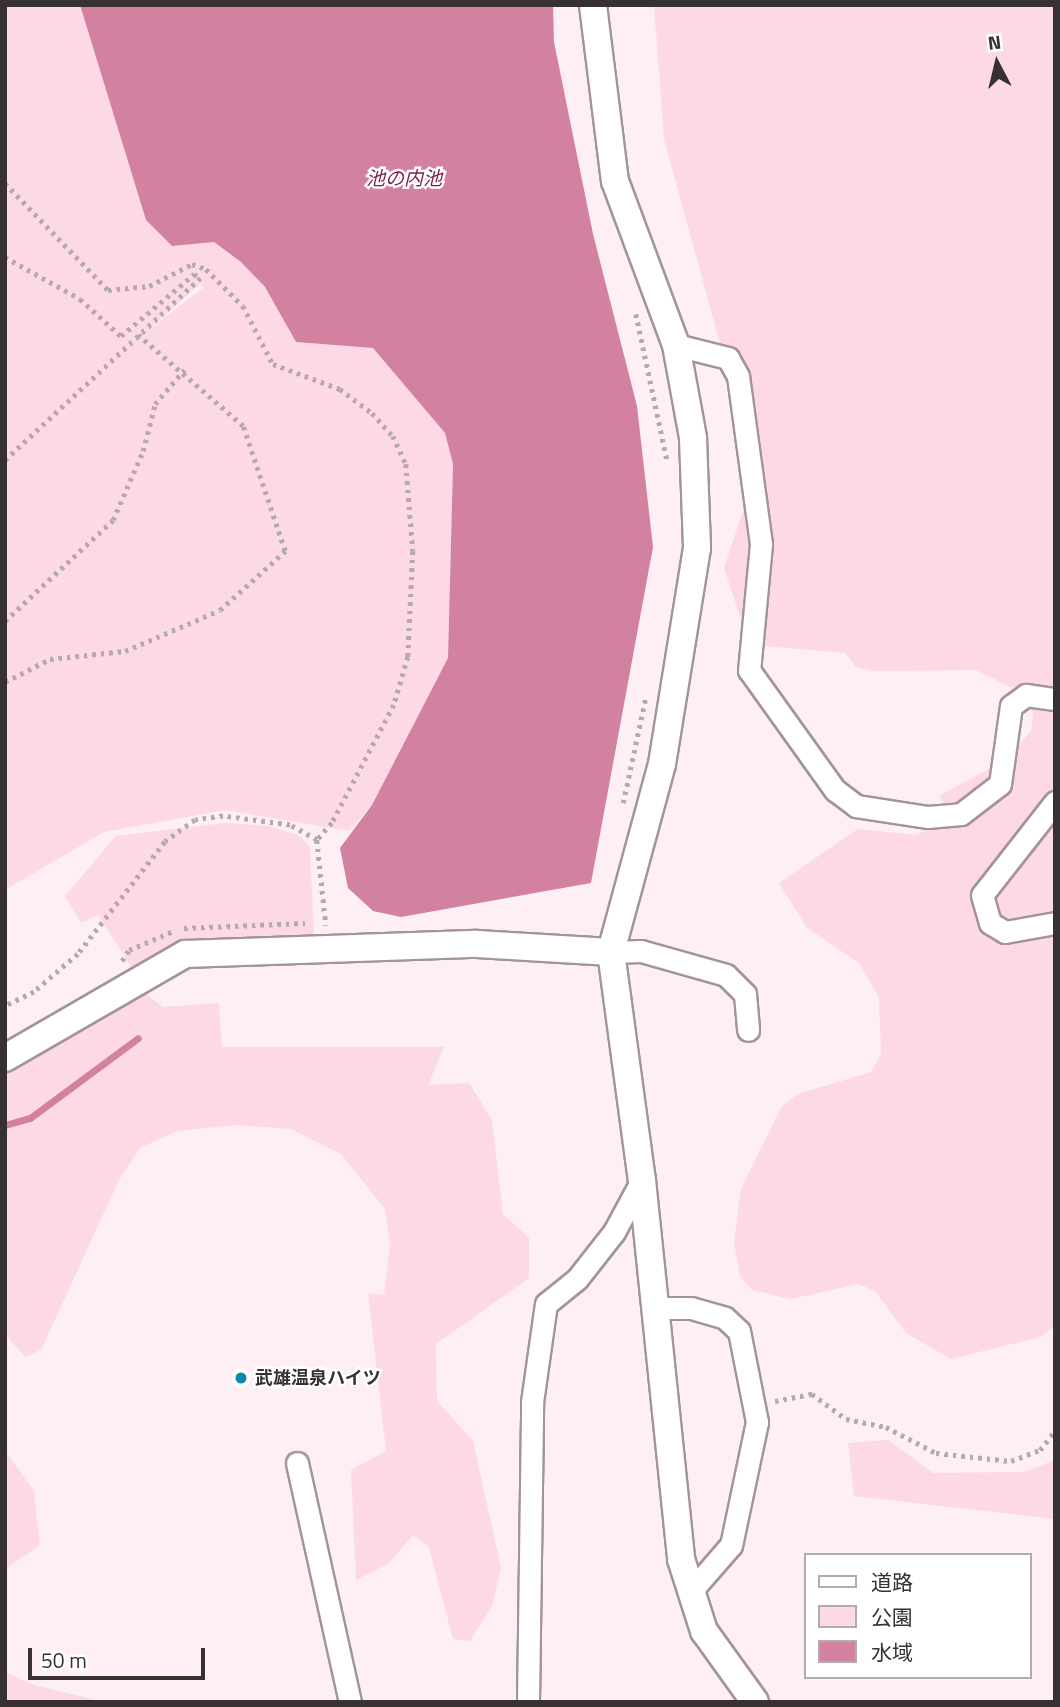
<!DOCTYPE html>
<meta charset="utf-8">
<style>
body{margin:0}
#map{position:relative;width:1060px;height:1707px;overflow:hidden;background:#fdeff3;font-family:"Titillium Web","Noto Sans JP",sans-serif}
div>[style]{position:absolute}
.green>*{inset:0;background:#fcd9e5}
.water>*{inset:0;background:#d281a0}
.stream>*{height:7px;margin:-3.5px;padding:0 3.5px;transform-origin:3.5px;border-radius:3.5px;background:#d281a0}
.path>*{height:4.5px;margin-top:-2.25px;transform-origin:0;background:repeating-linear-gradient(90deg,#b4a9ac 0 3.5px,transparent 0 8.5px)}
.roads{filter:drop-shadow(2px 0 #a49499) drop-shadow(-2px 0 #a49499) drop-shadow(0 2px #a49499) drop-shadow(0 -2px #a49499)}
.minor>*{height:21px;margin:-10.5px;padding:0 10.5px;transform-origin:10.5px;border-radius:10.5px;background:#fff}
.tertiary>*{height:26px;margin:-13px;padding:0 13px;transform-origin:13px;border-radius:13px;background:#fff}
.dots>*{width:19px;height:19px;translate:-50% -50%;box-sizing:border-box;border:4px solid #fff;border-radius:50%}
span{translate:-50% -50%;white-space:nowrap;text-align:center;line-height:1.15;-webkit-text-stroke:5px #fff;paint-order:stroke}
.poi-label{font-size:18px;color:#373133;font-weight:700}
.left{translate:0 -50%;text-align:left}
.water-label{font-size:19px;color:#7c1d4c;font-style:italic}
.frame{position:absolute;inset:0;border:7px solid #373133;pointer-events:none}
.legend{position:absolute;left:804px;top:1553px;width:228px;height:126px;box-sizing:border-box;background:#fff;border:2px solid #afadad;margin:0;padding:9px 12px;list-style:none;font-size:21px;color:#373133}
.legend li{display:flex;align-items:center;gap:14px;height:35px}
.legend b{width:35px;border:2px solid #afadad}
.north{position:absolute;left:962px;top:28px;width:70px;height:70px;-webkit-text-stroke:5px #fff;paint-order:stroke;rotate:353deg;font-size:19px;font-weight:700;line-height:28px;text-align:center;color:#373133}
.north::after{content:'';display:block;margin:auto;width:24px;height:32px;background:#373133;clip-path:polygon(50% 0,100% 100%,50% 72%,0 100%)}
.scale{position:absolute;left:28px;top:1648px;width:177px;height:32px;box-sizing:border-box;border:4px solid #373133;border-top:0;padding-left:9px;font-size:21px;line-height:24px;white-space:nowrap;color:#373133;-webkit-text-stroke:5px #fff;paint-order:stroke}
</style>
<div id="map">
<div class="green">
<div style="clip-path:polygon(evenodd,5px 5px,80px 5px,146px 220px,172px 246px,214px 242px,241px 262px,265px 287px,296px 342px,373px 348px,445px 433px,453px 464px,448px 658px,372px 805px,349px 831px,225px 810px,104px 832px,5px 890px,5px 5px,200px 284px,204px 287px,151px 328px,151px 327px,200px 284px)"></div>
<div style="clip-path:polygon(654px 5px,1055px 5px,1055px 1326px,1041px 1337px,951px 1359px,906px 1333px,875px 1291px,858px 1284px,791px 1299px,752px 1290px,740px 1276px,734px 1242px,741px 1189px,782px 1106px,798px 1094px,871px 1072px,881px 1054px,879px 998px,859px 963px,807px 928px,779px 883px,858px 829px,916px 835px,955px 817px,939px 796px,1005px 760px,1031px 731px,1033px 713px,1010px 687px,976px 670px,876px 671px,856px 667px,845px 653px,764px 646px,747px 637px,724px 568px,746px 502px,726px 365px,664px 139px)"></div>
<div style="clip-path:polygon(224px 823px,270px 826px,300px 836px,310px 848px,314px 935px,199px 939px,132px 968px,98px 915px,81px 923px,65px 896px,116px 836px)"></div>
<div style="clip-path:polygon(144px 992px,163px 1007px,219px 1003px,222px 1047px,444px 1047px,428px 1085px,469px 1083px,492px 1120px,503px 1214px,529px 1238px,529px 1278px,436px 1344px,437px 1401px,473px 1441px,501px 1568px,492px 1606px,470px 1641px,453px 1639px,429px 1547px,413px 1535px,389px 1563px,356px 1580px,351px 1470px,386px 1451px,368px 1293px,384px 1295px,390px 1244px,385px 1209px,341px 1154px,291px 1129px,235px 1125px,177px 1131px,140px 1148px,119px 1180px,41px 1350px,25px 1357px,5px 1334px,5px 1075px)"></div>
<div style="clip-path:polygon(888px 1440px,933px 1473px,1024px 1472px,1055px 1460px,1055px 1519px,854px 1496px,848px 1443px)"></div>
<div style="clip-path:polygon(5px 1451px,34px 1491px,40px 1545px,5px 1569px)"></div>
<div style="clip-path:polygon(5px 1672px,34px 1685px,104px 1702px,5px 1702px)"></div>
</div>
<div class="water">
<div style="clip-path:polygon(80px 5px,553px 5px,554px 42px,593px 234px,637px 406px,653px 547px,591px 883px,401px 917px,373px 911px,348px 888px,340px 848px,372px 805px,448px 658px,453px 464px,445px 433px,373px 348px,296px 342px,265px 287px,241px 262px,214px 242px,172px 246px,146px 220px)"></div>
</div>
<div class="stream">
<div style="left:5px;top:1125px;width:26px;rotate:-16deg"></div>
<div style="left:30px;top:1118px;width:134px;rotate:-36.5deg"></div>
</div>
<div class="path">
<div style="left:5px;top:183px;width:149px;rotate:46.1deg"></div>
<div style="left:108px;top:290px;width:41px;rotate:-5.6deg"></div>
<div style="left:149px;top:286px;width:48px;rotate:-27.1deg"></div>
<div style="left:192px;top:264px;width:15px;rotate:20deg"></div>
<div style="left:206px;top:269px;width:52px;rotate:45deg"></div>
<div style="left:243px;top:306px;width:65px;rotate:62.7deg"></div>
<div style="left:273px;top:364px;width:72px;rotate:20.5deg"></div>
<div style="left:340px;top:389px;width:40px;rotate:37deg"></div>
<div style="left:372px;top:413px;width:31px;rotate:48deg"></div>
<div style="left:393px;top:436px;width:31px;rotate:65deg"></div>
<div style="left:406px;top:464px;width:87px;rotate:85.4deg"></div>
<div style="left:413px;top:551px;width:106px;rotate:92.7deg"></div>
<div style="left:408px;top:657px;width:50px;rotate:106.3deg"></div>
<div style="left:394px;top:705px;width:133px;rotate:117.7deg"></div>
<div style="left:332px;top:823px;width:23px;rotate:131deg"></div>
<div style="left:317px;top:840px;width:31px;rotate:-151deg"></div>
<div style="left:290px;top:825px;width:68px;rotate:-172.3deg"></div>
<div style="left:223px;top:816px;width:28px;rotate:172deg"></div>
<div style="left:195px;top:820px;width:37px;rotate:144deg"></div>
<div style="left:165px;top:842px;width:142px;rotate:127.8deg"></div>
<div style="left:78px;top:954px;width:58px;rotate:139.2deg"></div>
<div style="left:34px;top:992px;width:32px;rotate:154deg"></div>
<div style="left:5px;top:257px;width:86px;rotate:29.2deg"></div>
<div style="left:80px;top:299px;width:55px;rotate:42.1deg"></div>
<div style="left:121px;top:336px;width:96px;rotate:-40.3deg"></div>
<div style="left:194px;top:274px;width:7px;rotate:34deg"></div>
<div style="left:636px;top:314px;width:149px;rotate:78deg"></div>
<div style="left:5px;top:460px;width:267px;rotate:-43deg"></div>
<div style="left:5px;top:621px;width:148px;rotate:-43.1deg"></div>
<div style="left:113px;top:520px;width:75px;rotate:-66.5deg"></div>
<div style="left:143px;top:451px;width:49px;rotate:-75.7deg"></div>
<div style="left:155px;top:404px;width:45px;rotate:-49.5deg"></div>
<div style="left:5px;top:682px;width:51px;rotate:-27.1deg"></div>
<div style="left:50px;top:659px;width:75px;rotate:-6.1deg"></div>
<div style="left:125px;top:651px;width:103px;rotate:-23.3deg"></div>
<div style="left:220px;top:610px;width:88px;rotate:-42.2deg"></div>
<div style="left:285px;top:551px;width:132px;rotate:-108.6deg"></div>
<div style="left:243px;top:426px;width:139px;rotate:-139.1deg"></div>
<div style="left:623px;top:803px;width:109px;rotate:-77.9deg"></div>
<div style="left:317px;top:840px;width:86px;rotate:84deg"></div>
<div style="left:184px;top:928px;width:121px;rotate:-2.4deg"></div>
<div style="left:122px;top:961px;width:13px;rotate:-58deg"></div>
<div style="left:129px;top:950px;width:51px;rotate:-23.1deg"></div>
<div style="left:775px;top:1401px;width:38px;rotate:-11deg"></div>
<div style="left:812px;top:1394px;width:42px;rotate:36.3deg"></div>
<div style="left:846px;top:1419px;width:41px;rotate:11.3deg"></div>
<div style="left:886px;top:1427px;width:56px;rotate:27.5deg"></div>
<div style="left:936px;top:1453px;width:75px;rotate:6.1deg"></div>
<div style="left:1011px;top:1461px;width:31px;rotate:-21deg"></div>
<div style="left:1040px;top:1450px;width:24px;rotate:-52deg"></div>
</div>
<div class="roads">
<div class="minor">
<div style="left:676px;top:345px;width:54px;rotate:14deg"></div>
<div style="left:728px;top:358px;width:21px;rotate:61deg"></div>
<div style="left:738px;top:376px;width:170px;rotate:82.2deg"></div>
<div style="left:761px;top:544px;width:127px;rotate:95.4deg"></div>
<div style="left:749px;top:670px;width:148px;rotate:54.4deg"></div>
<div style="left:835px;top:790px;width:26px;rotate:37deg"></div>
<div style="left:856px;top:806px;width:73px;rotate:8.7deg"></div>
<div style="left:928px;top:817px;width:33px;rotate:-5deg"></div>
<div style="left:961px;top:814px;width:49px;rotate:-37.6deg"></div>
<div style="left:1000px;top:784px;width:79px;rotate:-82deg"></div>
<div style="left:1011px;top:706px;width:19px;rotate:-36deg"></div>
<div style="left:1026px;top:695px;width:29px;rotate:8deg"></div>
<div style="left:1055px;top:802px;width:118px;rotate:128.1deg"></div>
<div style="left:982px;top:895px;width:29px;rotate:74deg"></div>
<div style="left:990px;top:923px;width:17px;rotate:31deg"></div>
<div style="left:1005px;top:932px;width:51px;rotate:-10.2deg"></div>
<div style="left:611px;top:952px;width:30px;rotate:-2deg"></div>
<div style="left:641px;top:951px;width:88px;rotate:15.8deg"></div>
<div style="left:726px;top:975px;width:27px;rotate:45deg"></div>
<div style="left:745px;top:994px;width:36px;rotate:85deg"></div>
<div style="left:655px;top:1308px;width:36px"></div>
<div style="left:691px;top:1308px;width:35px;rotate:16deg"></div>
<div style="left:725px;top:1318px;width:19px;rotate:43deg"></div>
<div style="left:739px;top:1331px;width:93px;rotate:78.8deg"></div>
<div style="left:757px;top:1422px;width:126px;rotate:101.9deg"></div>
<div style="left:731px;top:1545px;width:61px;rotate:131deg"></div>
<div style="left:297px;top:1463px;width:245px;rotate:77.5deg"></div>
<div style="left:528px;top:1702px;width:300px;rotate:-89.2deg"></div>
<div style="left:532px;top:1402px;width:99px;rotate:-81.9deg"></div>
<div style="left:546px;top:1304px;width:40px;rotate:-39deg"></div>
<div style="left:577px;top:1279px;width:60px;rotate:-51.8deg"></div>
<div style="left:614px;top:1232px;width:59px;rotate:-61.7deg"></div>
</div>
<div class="tertiary">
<div style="left:593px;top:5px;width:177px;rotate:82.9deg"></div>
<div style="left:615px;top:181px;width:175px;rotate:69.6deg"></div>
<div style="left:676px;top:345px;width:95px;rotate:79.6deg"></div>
<div style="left:693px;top:438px;width:110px;rotate:87.9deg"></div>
<div style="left:697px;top:548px;width:219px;rotate:99.2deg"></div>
<div style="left:662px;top:764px;width:195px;rotate:105.2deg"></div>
<div style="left:611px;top:952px;width:230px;rotate:82.3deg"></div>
<div style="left:642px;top:1180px;width:381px;rotate:84.1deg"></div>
<div style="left:681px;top:1559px;width:76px;rotate:72.3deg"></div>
<div style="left:704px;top:1631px;width:87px;rotate:54.3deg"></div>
<div style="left:5px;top:1058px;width:208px;rotate:-30deg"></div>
<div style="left:185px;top:954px;width:292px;rotate:-2deg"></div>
<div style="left:477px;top:944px;width:134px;rotate:3.4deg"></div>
</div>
</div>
<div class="dots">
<div style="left:241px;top:1378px;background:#0a88ab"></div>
</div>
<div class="poi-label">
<span class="left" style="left:255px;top:1378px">武雄温泉ハイツ</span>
</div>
<div class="water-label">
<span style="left:404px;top:178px">池の内池</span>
</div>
<div class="frame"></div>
<ul class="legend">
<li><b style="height:9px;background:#fff"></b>道路</li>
<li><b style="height:19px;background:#fcd9e5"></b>公園</li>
<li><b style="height:19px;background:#d281a0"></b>水域</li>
</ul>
<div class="north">N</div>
<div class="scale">50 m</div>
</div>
